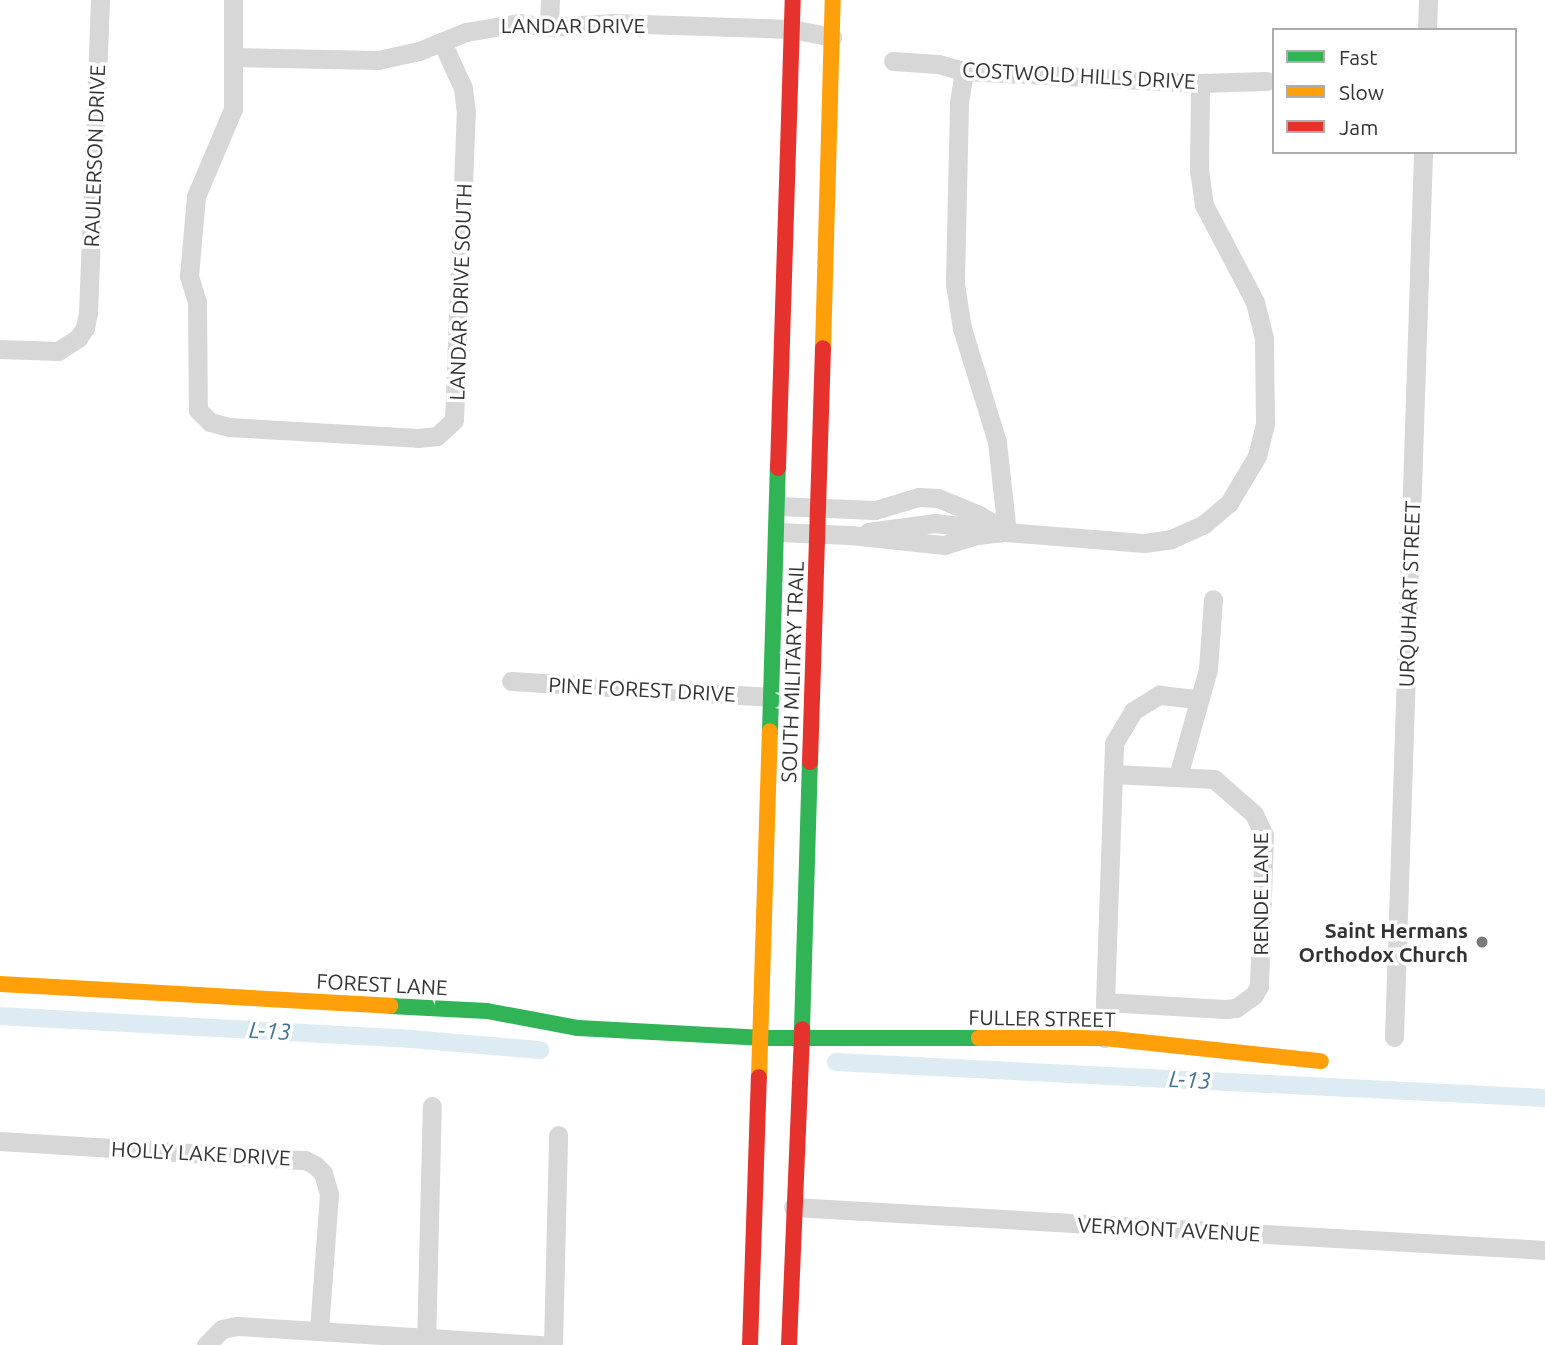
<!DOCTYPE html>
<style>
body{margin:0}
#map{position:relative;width:1545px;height:1345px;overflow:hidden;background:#fff;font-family:Ubuntu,sans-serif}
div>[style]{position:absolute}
.canal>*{height:18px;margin:-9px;padding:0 9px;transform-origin:9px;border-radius:9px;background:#ddebf3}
.street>*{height:19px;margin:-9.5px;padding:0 9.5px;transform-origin:9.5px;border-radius:9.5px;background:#d7d7d7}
.fast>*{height:16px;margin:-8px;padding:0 8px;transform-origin:8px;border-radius:8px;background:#30b455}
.slow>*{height:16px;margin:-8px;padding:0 8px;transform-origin:8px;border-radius:8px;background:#ff9f0a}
.jam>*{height:16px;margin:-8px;padding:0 8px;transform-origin:8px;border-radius:8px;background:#e5322d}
.dots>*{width:19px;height:19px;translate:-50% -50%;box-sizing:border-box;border:4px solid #fff;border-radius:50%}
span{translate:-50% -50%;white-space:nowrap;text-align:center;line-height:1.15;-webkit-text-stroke:7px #fff;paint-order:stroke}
.street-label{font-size:21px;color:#333}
.poi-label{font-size:21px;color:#333;font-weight:700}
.right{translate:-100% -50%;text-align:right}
.water-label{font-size:23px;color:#3f7597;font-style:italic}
.legend{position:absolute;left:1272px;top:28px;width:245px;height:126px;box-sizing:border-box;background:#fff;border:2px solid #adadad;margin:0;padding:9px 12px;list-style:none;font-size:21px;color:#333}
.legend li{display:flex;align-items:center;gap:14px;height:35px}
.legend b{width:35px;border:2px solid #adadad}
</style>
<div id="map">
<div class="canal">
<div style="left:0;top:1016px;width:400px;rotate:3.2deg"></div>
<div style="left:399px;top:1038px;width:142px;rotate:4.9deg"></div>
<div style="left:836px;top:1062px;width:710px;rotate:2.91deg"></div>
</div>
<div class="street">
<div style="left:233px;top:0;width:109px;rotate:90deg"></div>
<div style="left:233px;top:109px;width:95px;rotate:113deg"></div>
<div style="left:196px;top:196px;width:80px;rotate:95deg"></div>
<div style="left:189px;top:276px;width:28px;rotate:73deg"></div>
<div style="left:197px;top:303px;width:107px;rotate:89.5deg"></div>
<div style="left:198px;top:410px;width:17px;rotate:45deg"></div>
<div style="left:210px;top:422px;width:20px;rotate:15deg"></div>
<div style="left:229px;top:427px;width:189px;rotate:3.3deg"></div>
<div style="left:418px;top:438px;width:19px;rotate:-6deg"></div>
<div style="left:437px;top:436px;width:23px;rotate:-43deg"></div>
<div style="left:454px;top:420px;width:307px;rotate:-87.8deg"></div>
<div style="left:466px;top:113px;width:25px;rotate:-97deg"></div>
<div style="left:463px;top:88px;width:51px;rotate:-114.5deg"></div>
<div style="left:549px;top:27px;width:27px;rotate:-88deg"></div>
<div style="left:1427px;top:30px;width:30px;rotate:-88deg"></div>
<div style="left:234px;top:57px;width:144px;rotate:1.2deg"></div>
<div style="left:378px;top:60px;width:42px;rotate:-12.4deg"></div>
<div style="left:419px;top:51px;width:51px;rotate:-22deg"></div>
<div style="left:466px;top:32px;width:54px;rotate:-9.6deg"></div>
<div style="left:519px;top:23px;width:30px;rotate:8deg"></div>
<div style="left:549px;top:27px;width:64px;rotate:-3.6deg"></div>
<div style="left:613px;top:23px;width:179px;rotate:1.9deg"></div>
<div style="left:792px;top:29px;width:41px;rotate:11.3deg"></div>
<div style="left:893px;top:61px;width:45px;rotate:3.8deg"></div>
<div style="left:938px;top:64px;width:27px;rotate:15deg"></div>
<div style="left:964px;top:71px;width:236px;rotate:2.9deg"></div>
<div style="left:1200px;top:83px;width:66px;rotate:-1.7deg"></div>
<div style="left:964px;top:71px;width:33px;rotate:99deg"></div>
<div style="left:959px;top:104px;width:180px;rotate:91.3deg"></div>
<div style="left:955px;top:284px;width:45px;rotate:81deg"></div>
<div style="left:962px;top:328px;width:119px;rotate:72.9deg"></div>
<div style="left:997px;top:442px;width:91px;rotate:83.7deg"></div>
<div style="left:0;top:349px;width:58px;rotate:2deg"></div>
<div style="left:58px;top:351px;width:24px;rotate:-33deg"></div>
<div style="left:78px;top:338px;width:12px;rotate:-55deg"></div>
<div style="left:85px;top:328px;width:15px;rotate:-79deg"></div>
<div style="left:88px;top:313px;width:313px;rotate:-87.8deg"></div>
<div style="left:778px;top:506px;width:97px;rotate:2.4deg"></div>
<div style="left:875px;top:510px;width:46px;rotate:-16.5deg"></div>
<div style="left:919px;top:497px;width:19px;rotate:3deg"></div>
<div style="left:938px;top:498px;width:44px;rotate:22.5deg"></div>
<div style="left:979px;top:515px;width:33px;rotate:31deg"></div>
<div style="left:777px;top:532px;width:73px;rotate:2.4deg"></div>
<div style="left:850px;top:535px;width:95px;rotate:6.1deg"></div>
<div style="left:944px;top:545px;width:34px;rotate:-17deg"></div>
<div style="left:977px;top:535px;width:30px;rotate:-6deg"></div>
<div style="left:1007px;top:532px;width:137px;rotate:4.6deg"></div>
<div style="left:1144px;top:543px;width:27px;rotate:-8deg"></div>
<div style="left:1171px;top:539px;width:36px;rotate:-24deg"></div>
<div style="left:1204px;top:524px;width:33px;rotate:-40deg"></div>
<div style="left:1229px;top:503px;width:55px;rotate:-59.2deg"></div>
<div style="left:1257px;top:456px;width:34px;rotate:-76deg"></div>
<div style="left:1265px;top:423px;width:85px;rotate:-90.7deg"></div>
<div style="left:1264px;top:338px;width:37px;rotate:-104deg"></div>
<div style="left:1255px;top:302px;width:110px;rotate:-117.7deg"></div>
<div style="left:1204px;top:205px;width:34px;rotate:-98deg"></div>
<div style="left:1199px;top:171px;width:88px;rotate:-89.3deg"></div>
<div style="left:868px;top:532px;width:68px;rotate:-7.7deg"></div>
<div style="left:935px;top:523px;width:33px;rotate:7deg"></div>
<div style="left:968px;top:527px;width:12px;rotate:42deg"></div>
<div style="left:511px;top:681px;width:261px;rotate:3.5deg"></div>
<div style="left:1113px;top:774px;width:31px;rotate:-88deg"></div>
<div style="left:1114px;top:743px;width:37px;rotate:-59deg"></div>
<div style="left:1133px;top:711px;width:31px;rotate:-32deg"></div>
<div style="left:1159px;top:695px;width:39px;rotate:6deg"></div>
<div style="left:1178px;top:776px;width:111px;rotate:-74.3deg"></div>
<div style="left:1208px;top:669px;width:70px;rotate:-85.9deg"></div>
<div style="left:1394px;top:1037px;width:885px;rotate:-88.12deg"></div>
<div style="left:1104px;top:1038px;width:36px;rotate:-88deg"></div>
<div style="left:1105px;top:1002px;width:228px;rotate:-88deg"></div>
<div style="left:1113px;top:774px;width:101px;rotate:2.8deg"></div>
<div style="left:1214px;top:779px;width:53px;rotate:41.2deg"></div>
<div style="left:1254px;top:814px;width:23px;rotate:65deg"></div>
<div style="left:1264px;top:835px;width:151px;rotate:91.9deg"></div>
<div style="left:1259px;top:986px;width:10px;rotate:119deg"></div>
<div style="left:1254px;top:995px;width:22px;rotate:144deg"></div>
<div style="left:1236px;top:1008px;width:11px;rotate:175deg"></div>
<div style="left:1225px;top:1009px;width:120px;rotate:-176.7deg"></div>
<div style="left:0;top:1141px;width:306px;rotate:3.6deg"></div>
<div style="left:305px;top:1160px;width:11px;rotate:27deg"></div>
<div style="left:315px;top:1165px;width:11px;rotate:45deg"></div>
<div style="left:323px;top:1173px;width:22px;rotate:74deg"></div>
<div style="left:329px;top:1194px;width:136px;rotate:94.2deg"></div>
<div style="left:793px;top:1207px;width:753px;rotate:3.27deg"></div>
<div style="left:206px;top:1345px;width:23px;rotate:-45deg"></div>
<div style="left:222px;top:1329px;width:16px;rotate:-11deg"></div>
<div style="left:238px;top:1326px;width:306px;rotate:3.6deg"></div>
<div style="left:426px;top:1345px;width:239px;rotate:-88.6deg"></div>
<div style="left:553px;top:1345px;width:210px;rotate:-88.6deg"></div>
</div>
<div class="fast">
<div style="left:770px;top:731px;width:263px;rotate:-88.3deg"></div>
<div style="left:390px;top:1006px;width:97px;rotate:3deg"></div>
<div style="left:487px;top:1011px;width:93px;rotate:10.6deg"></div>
<div style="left:578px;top:1028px;width:182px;rotate:3.1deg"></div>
<div style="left:760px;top:1038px;width:219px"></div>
<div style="left:802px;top:1029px;width:267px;rotate:-88.3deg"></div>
</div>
<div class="slow">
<div style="left:823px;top:348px;width:348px;rotate:-88.4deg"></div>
<div style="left:0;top:984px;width:391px;rotate:3.2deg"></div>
<div style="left:979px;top:1038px;width:125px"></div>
<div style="left:1104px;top:1038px;width:218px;rotate:6.1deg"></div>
<div style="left:759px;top:1077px;width:346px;rotate:-88.2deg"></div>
</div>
<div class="jam">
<div style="left:778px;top:468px;width:468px;rotate:-88.2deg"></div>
<div style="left:810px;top:762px;width:414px;rotate:-88.2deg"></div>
<div style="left:750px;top:1345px;width:268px;rotate:-88.1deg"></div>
<div style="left:789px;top:1345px;width:316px;rotate:-87.6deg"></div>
</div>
<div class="dots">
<div style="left:1482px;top:942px;background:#7a7a7a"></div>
</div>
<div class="street-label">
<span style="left:573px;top:25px">LANDAR DRIVE</span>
<span style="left:1079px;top:75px;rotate:3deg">COSTWOLD HILLS DRIVE</span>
<span style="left:94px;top:156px;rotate:-88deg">RAULERSON DRIVE</span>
<span style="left:460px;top:292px;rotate:-88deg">LANDAR DRIVE SOUTH</span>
<span style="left:1409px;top:594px;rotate:-88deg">URQUHART STREET</span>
<span style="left:792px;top:672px;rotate:-88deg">SOUTH MILITARY TRAIL</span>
<span style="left:642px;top:689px;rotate:3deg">PINE FOREST DRIVE</span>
<span style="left:1260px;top:894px;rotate:-90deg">RENDE LANE</span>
<span style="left:382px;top:984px;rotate:3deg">FOREST LANE</span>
<span style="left:1042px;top:1018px;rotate:1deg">FULLER STREET</span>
<span style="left:201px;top:1153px;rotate:3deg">HOLLY LAKE DRIVE</span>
<span style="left:1169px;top:1229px;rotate:3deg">VERMONT AVENUE</span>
</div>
<div class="poi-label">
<span class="right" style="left:1468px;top:942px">Saint Hermans<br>Orthodox Church</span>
</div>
<div class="water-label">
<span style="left:270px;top:1031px;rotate:3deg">L-13</span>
<span style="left:1190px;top:1080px;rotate:3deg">L-13</span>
</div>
<ul class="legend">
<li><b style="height:9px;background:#30b455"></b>Fast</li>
<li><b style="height:9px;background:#ff9f0a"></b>Slow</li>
<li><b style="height:9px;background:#e5322d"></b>Jam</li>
</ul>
</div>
